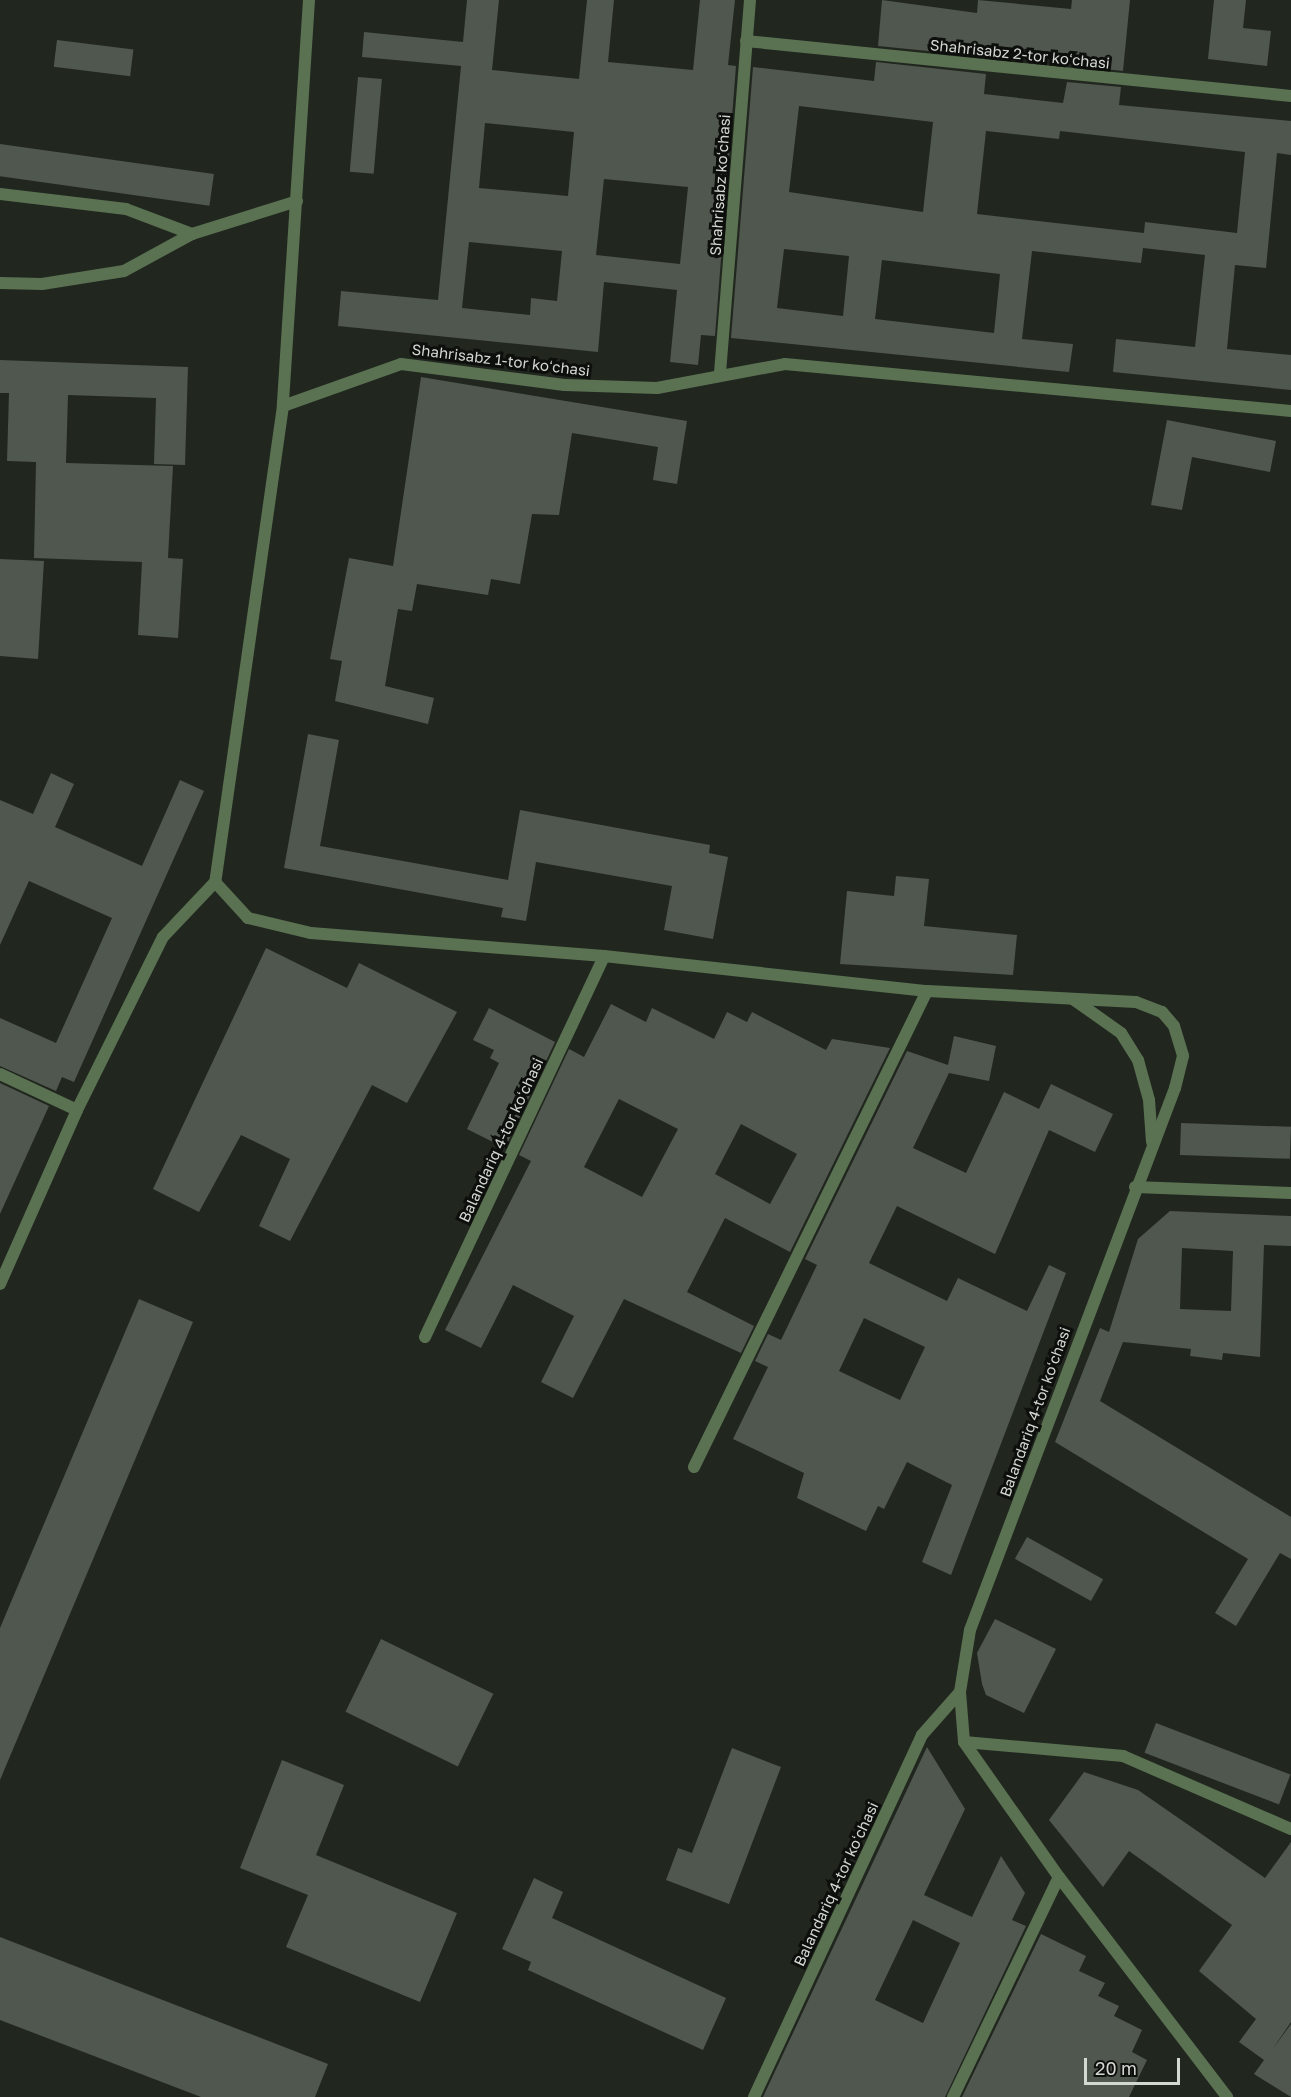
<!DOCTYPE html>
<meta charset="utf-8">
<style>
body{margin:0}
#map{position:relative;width:1291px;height:2097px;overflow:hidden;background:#21271f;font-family:"Golos Text",sans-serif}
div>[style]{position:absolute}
.building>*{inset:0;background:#50574e;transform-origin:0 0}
.minor>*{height:12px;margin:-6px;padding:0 6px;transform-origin:6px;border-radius:6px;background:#5a7252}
.tertiary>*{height:12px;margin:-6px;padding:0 6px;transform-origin:6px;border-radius:6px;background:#5a7252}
span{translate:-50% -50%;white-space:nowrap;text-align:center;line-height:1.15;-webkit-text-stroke:6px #0d0f0c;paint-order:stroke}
.street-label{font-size:15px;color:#d4d8d2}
.scale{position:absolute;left:1084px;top:2058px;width:96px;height:27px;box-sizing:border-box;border:3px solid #d4d8d2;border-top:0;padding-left:8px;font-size:18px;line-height:21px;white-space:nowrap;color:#d4d8d2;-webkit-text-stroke:4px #0d0f0c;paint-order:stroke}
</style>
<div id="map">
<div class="building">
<div style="clip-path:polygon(evenodd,467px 0,499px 0,492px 70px,579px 79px,587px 0,614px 0,608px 62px,693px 70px,700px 0,735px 0,728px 65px,736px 66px,715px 336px,701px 335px,698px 365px,670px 362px,677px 290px,604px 282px,598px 352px,338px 326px,341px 291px,438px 300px,461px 66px,362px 57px,364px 32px,463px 42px,467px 0,485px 123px,574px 132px,568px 196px,479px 188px,485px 123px,467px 0,604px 179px,688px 187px,680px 264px,596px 255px,604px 179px,467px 0,469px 242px,562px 251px,557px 301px,531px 298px,530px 315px,462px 308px,469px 242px)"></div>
<div style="clip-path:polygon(882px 0,977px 13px,978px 0,1071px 9px,1072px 0,1130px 0,1123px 71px,1069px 65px,1071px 54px,989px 45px,988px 57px,878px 46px)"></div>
<div style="clip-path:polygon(1214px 0,1246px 0,1243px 28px,1271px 31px,1267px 66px,1208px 59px)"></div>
<div style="left:57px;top:40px;width:77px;height:27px;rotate:7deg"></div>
<div style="clip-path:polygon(evenodd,876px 62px,986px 74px,984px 94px,1063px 103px,1067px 82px,1121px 87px,1119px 105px,1291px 121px,1291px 155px,1277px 153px,1266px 268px,1235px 265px,1227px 349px,1291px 355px,1291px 390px,1113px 372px,1116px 339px,1195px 347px,1205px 255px,1143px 248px,1141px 263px,1032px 251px,1022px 339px,1073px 344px,1069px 372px,731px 338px,753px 67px,874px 81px,876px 62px,799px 106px,933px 122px,923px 212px,789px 192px,799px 106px,876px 62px,986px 131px,1059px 139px,1060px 131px,1245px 152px,1237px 233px,1145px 222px,1144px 233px,977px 214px,986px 131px,876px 62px,784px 249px,849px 256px,843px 316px,777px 308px,784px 249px,876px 62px,882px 260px,1000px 274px,994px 333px,875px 319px,882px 260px)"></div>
<div style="left:358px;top:77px;width:24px;height:95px;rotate:5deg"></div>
<div style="left:0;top:144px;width:216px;height:32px;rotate:8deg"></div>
<div style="clip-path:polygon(0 360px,188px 367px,185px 465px,154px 464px,156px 398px,68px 395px,66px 463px,173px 466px,168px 558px,183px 559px,178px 638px,138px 635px,142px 562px,34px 558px,36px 462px,7px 461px,9px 393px,0 393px)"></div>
<div style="clip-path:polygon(421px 377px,687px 421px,677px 484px,653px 480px,658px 447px,572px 433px,559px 515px,532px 514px,520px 584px,491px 579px,488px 595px,417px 584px,412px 611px,398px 609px,385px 686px,434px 698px,428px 724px,335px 701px,342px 661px,330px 659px,349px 558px,393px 566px)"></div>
<div style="clip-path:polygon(1167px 420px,1276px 441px,1270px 472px,1192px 457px,1182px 510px,1151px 505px)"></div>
<div style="clip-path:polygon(0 559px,44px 561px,38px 659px,0 656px)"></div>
<div style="clip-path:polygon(308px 734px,339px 740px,320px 846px,508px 880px,520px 810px,710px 845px,709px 853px,728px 857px,713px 939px,664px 930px,672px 886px,536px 862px,526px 921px,501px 917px,503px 908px,284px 868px)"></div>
<div style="clip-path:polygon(51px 773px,74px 784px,55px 827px,142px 866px,180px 780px,204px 791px,74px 1082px,62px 1077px,56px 1091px,0 1066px,0 1018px,56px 1043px,112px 918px,29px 881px,0 945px,0 800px,33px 814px)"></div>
<div style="clip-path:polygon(896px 876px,929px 879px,924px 926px,1017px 935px,1013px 975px,840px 964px,847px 891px,894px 896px)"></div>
<div style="clip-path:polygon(266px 948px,347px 988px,359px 963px,457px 1012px,407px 1103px,372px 1085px,290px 1241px,259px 1226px,290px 1159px,241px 1135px,199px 1212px,153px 1189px)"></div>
<div style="clip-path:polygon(evenodd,611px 1004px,646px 1022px,652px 1008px,714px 1039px,727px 1012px,747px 1022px,752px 1012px,826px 1050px,832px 1039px,890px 1048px,790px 1252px,725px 1218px,687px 1292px,754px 1326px,741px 1353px,624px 1299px,573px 1398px,541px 1382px,574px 1316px,513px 1285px,481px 1348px,445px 1330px,531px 1161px,519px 1155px,569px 1049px,584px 1057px,611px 1004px,619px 1099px,678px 1129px,642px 1197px,584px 1167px,619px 1099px,611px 1004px,741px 1124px,797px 1154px,770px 1204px,715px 1174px,741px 1124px)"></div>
<div style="clip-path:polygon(489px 1008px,555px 1042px,505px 1148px,467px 1129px,499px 1063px,490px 1058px,494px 1050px,473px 1040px)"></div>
<div style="clip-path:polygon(evenodd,954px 1036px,996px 1046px,989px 1081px,949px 1073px,913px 1148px,966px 1173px,1004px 1092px,1039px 1109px,1051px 1084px,1113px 1114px,1095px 1152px,1049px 1130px,995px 1254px,897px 1206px,869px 1263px,947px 1301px,958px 1278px,1027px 1311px,1049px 1265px,1066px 1273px,951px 1575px,922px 1562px,952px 1485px,907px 1462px,884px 1509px,878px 1506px,866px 1531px,797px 1498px,804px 1473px,733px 1439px,768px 1367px,755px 1361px,768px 1334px,781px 1340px,817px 1265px,805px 1259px,907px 1051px,948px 1065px,954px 1036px,864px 1318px,925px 1347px,900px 1400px,839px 1371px,864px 1318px)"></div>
<div style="clip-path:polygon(0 1083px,49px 1106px,0 1214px)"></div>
<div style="left:1181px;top:1123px;width:110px;height:32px;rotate:2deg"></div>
<div style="clip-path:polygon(evenodd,1170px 1211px,1291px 1216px,1291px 1246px,1264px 1245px,1260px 1357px,1223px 1353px,1222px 1360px,1190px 1356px,1191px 1349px,1123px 1342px,1100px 1401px,1291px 1517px,1291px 1559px,1280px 1553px,1236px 1626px,1215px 1613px,1248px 1559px,1055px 1442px,1100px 1328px,1109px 1332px,1138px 1239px,1170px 1211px,1182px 1248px,1233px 1251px,1231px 1311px,1180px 1309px,1182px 1248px)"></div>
<div style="clip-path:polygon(139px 1299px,193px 1322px,0 1780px,0 1628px)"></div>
<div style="left:1027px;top:1537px;width:87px;height:25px;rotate:29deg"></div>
<div style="clip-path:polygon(995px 1619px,1056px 1649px,1024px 1713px,986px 1695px,982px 1684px,977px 1653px)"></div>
<div style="left:381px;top:1639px;width:125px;height:81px;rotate:26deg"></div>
<div style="left:1156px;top:1723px;width:144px;height:32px;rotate:21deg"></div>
<div style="clip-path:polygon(evenodd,927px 1747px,965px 1809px,924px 1895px,972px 1917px,1001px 1856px,1025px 1893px,1012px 1920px,1026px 1926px,945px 2097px,763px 2097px,927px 1747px,913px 1920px,960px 1943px,923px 2023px,875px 2000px,913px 1920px)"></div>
<div style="clip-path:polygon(732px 1748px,781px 1767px,729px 1904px,666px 1880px,678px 1848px,692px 1853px)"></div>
<div style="clip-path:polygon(282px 1760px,344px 1785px,316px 1855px,457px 1913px,420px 2002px,286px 1947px,308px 1895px,240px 1868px)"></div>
<div style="clip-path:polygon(1084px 1772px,1138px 1790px,1265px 1878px,1291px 1842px,1291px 2022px,1272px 2050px,1291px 2024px,1291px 2097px,1254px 2074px,1264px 2060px,1239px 2042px,1256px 2019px,1199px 1971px,1232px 1925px,1129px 1851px,1103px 1887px,1049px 1820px)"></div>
<div style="clip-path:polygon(534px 1878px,563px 1892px,552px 1918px,726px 1998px,703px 2050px,528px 1970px,531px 1962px,502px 1949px)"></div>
<div style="clip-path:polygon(1041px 1934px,1086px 1956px,1079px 1971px,1105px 1983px,1098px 1996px,1119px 2006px,1114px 2016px,1142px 2030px,1132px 2052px,1147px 2060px,1129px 2097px,962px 2097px)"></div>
<div style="clip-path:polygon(0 1937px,328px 2064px,315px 2097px,201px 2097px,0 2020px)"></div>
</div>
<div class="minor">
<div style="left:746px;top:41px;width:548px;rotate:5.76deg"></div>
<div style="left:0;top:194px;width:127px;rotate:6.8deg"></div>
<div style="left:126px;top:209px;width:71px;rotate:20.7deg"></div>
<div style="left:720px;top:373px;width:374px;rotate:-85.4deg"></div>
<div style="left:283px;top:406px;width:125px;rotate:-19.6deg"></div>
<div style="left:401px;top:364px;width:165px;rotate:7.3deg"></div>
<div style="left:565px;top:385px;width:92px;rotate:1.9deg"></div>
<div style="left:657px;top:388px;width:130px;rotate:-10.6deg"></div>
<div style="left:785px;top:364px;width:508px;rotate:5.31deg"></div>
<div style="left:0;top:1074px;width:85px;rotate:25.1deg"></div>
<div style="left:1135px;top:1187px;width:156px;rotate:2.2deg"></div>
<div style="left:0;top:1284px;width:190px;rotate:-66.1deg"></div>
<div style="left:77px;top:1110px;width:193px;rotate:-63.6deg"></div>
<div style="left:163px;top:937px;width:76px;rotate:-46.6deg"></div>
<div style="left:425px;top:1337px;width:421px;rotate:-64.8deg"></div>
<div style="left:694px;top:1467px;width:530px;rotate:-63.92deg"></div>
<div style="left:964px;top:1742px;width:160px;rotate:5deg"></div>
<div style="left:1123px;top:1756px;width:183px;rotate:23.5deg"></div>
<div style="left:754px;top:2097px;width:399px;rotate:-65.1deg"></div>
<div style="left:922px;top:1735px;width:57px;rotate:-48.5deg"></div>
<div style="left:953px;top:2097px;width:244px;rotate:-64.3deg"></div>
</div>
<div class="tertiary">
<div style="left:309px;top:0;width:407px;rotate:93.7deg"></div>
<div style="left:283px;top:406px;width:481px;rotate:98.1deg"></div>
<div style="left:215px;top:882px;width:49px;rotate:47.5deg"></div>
<div style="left:248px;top:918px;width:65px;rotate:13.4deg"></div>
<div style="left:311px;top:933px;width:294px;rotate:4.5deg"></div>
<div style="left:604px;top:956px;width:325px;rotate:6.2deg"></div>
<div style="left:927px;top:991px;width:209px;rotate:3deg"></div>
<div style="left:1136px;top:1002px;width:28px;rotate:21deg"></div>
<div style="left:1162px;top:1012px;width:18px;rotate:49deg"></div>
<div style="left:1174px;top:1026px;width:31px;rotate:73deg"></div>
<div style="left:1183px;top:1056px;width:33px;rotate:104deg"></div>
<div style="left:1175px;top:1088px;width:579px;rotate:110.72deg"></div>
<div style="left:970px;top:1630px;width:63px;rotate:99.2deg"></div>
<div style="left:960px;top:1692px;width:50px;rotate:85.4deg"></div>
<div style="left:964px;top:1742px;width:165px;rotate:54.9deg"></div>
<div style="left:1059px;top:1877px;width:277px;rotate:52.6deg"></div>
<div style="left:0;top:283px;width:42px;rotate:1.4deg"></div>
<div style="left:42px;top:284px;width:83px;rotate:-9deg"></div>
<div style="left:124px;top:271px;width:77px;rotate:-28.6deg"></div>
<div style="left:192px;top:234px;width:110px;rotate:-17.4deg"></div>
<div style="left:1073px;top:999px;width:59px;rotate:35.3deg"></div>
<div style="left:1121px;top:1033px;width:32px;rotate:58deg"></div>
<div style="left:1138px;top:1060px;width:41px;rotate:74.6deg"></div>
<div style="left:1149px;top:1100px;width:42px;rotate:85.9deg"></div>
</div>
<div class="street-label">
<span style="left:1020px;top:54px;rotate:6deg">Shahrisabz 2-tor koʻchasi</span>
<span style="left:720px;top:185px;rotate:-86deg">Shahrisabz koʻchasi</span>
<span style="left:501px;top:360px;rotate:7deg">Shahrisabz 1-tor koʻchasi</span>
<span style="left:501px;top:1140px;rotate:-65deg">Balandariq 4-tor koʻchasi</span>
<span style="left:1035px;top:1412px;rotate:-70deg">Balandariq 4-tor koʻchasi</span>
<span style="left:836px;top:1884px;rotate:-65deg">Balandariq 4-tor koʻchasi</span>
</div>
<div class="scale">20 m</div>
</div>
